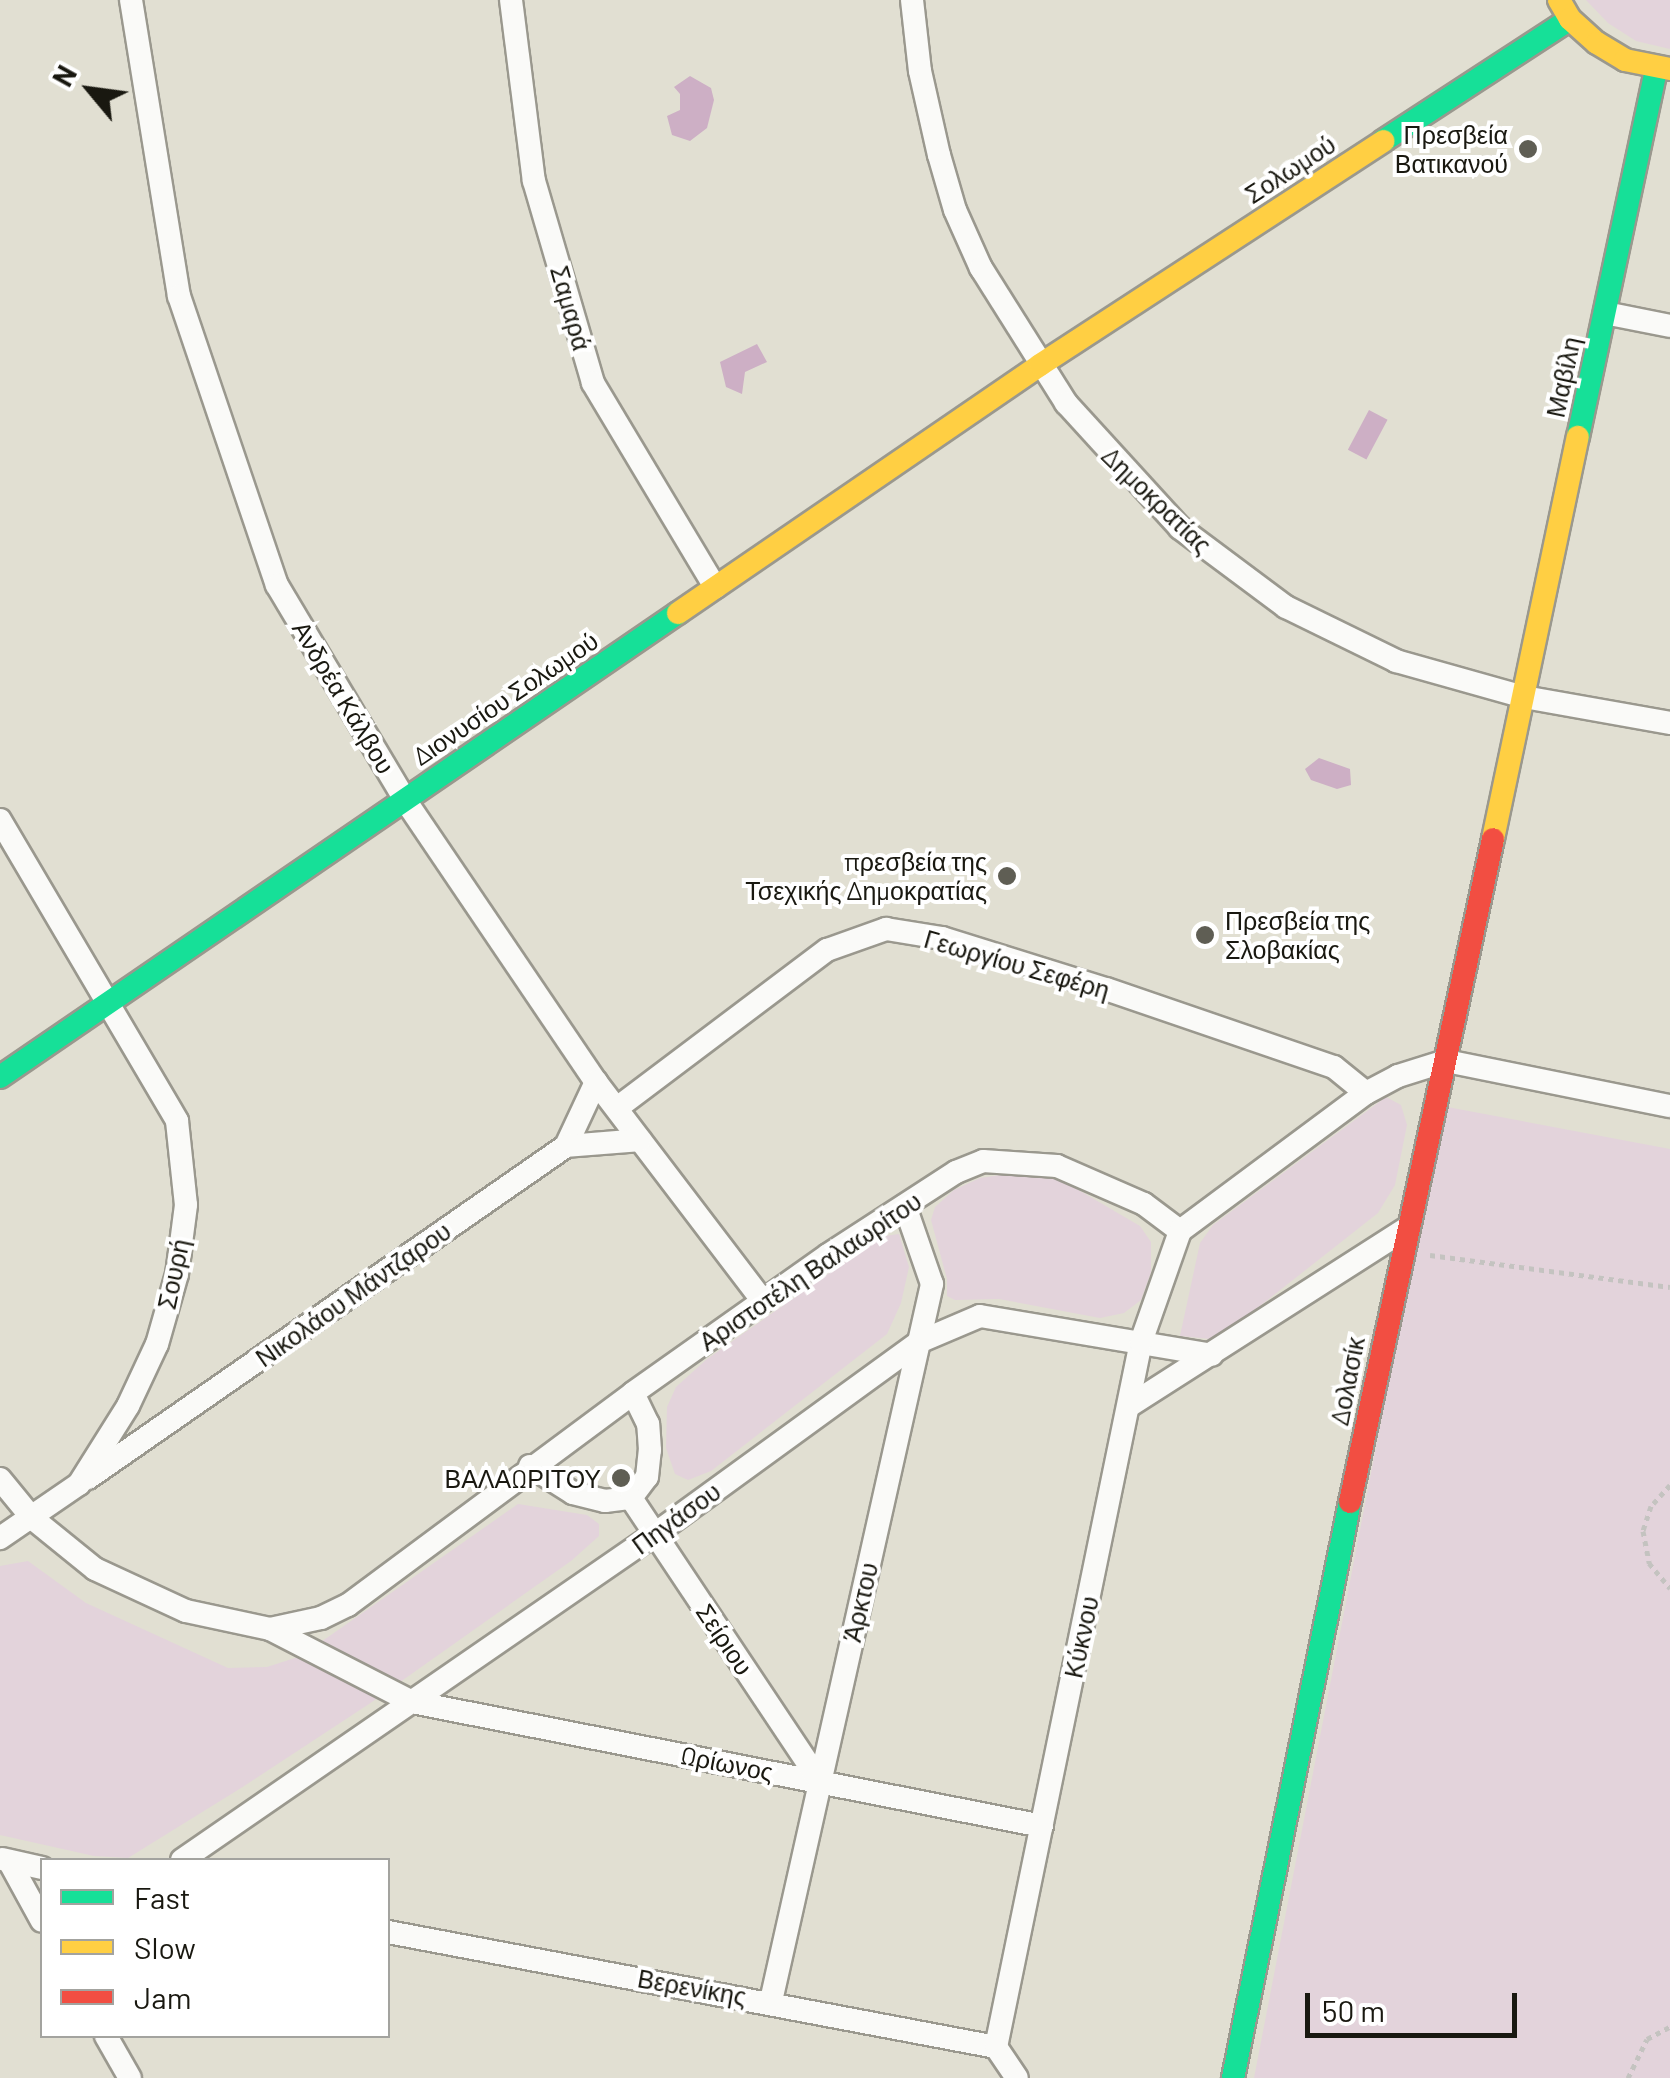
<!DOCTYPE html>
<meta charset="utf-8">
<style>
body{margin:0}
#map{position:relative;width:1670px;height:2078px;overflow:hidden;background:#e1dfd2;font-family:Barlow,sans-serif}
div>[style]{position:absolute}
.green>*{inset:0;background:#e3d3db}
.water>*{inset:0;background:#cdafc5;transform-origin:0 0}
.path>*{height:5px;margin-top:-2.5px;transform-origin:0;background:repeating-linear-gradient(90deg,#c4c3c0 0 5px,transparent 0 10px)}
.roads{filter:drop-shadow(2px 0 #9a988e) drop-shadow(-2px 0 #9a988e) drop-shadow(0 2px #9a988e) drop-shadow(0 -2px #9a988e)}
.street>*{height:22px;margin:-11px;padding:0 11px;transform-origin:11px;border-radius:11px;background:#fafaf8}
.fast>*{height:22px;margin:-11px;padding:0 11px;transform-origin:11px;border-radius:11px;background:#16e098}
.slow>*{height:22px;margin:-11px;padding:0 11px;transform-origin:11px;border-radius:11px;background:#ffcf43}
.jam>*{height:22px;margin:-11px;padding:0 11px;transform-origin:11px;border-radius:11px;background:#f24e42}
.dots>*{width:28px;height:28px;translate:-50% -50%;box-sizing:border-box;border:5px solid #fff;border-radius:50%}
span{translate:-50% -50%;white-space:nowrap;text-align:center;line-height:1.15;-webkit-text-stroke:8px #fff;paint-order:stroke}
.poi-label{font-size:25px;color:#191810}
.right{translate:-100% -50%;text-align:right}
.left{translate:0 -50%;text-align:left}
.street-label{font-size:25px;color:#191810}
.legend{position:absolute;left:40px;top:1858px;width:350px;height:180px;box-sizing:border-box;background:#fff;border:2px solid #a3a39f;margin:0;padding:12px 18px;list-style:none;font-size:30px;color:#191810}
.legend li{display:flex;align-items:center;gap:20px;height:50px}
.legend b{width:50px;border:2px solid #a3a39f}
.north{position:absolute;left:40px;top:40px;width:100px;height:100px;-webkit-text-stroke:8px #fff;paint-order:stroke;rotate:299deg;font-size:28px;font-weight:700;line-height:40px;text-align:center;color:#191810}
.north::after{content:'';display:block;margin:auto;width:35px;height:45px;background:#191810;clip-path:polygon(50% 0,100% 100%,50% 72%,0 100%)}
.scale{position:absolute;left:1305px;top:1993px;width:212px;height:45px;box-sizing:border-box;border:5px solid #191810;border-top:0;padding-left:12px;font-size:30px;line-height:35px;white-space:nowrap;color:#191810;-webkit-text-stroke:8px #fff;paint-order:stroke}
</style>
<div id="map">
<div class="green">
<div style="clip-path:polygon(1586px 0,1670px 0,1670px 49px,1636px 41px,1608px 23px)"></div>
<div style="clip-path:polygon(1386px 1097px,1401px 1105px,1407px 1125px,1395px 1185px,1378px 1213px,1237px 1324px,1210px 1339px,1180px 1336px,1200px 1243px,1213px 1225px)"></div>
<div style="clip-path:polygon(1442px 1106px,1670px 1149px,1670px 2078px,1254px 2078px)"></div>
<div style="clip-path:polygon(1014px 1173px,1058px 1178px,1140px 1226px,1151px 1242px,1151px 1272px,1141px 1300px,1124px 1313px,1100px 1318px,999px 1299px,955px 1300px,947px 1296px,947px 1279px,931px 1220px,935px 1207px,954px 1190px,980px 1178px)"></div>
<div style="clip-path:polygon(899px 1234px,909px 1267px,901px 1303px,887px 1334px,711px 1471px,688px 1480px,675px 1474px,666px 1448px,667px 1407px,676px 1387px,707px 1359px,855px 1255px,885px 1236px)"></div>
<div style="clip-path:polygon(518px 1504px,587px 1515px,599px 1524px,599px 1536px,571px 1561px,369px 1704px,241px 1788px,128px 1858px,94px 1856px,0 1835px,0 1566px,28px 1561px,86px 1603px,228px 1668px,267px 1667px,301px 1656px)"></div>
</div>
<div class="water">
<div style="clip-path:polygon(690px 76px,711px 88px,714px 100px,707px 128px,690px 141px,672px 135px,667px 116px,680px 110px,680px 94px,674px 87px)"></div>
<div style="clip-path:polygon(757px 344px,767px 362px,745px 372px,742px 394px,726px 387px,720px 362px)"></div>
<div style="left:1369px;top:410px;width:21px;height:45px;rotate:28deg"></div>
<div style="clip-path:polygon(1319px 758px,1350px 769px,1351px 785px,1337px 789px,1311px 780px,1305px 769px)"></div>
</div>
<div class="path">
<div style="left:1430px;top:1255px;width:242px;rotate:7.6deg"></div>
<div style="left:1670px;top:1485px;width:28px;rotate:132deg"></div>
<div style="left:1651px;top:1506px;width:26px;rotate:108deg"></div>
<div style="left:1643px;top:1531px;width:33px;rotate:79deg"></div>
<div style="left:1649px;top:1563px;width:33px;rotate:50deg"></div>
<div style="left:1628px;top:2078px;width:43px;rotate:-64deg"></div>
<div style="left:1647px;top:2039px;width:26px;rotate:-28deg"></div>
</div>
<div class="roads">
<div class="street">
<div style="left:131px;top:0;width:300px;rotate:80.8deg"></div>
<div style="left:179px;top:296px;width:305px;rotate:71.3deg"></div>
<div style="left:277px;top:585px;width:250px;rotate:59.2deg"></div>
<div style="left:405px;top:800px;width:341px;rotate:55.9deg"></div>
<div style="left:596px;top:1082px;width:275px;rotate:52.7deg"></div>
<div style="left:511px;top:0;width:182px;rotate:82.8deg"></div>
<div style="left:534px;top:181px;width:210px;rotate:73.7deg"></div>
<div style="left:593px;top:383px;width:238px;rotate:59.1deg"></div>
<div style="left:912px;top:0;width:71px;rotate:83.6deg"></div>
<div style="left:920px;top:71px;width:86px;rotate:77.3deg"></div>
<div style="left:939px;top:155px;width:57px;rotate:73.8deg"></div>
<div style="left:955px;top:210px;width:64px;rotate:65.9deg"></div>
<div style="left:981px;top:268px;width:160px;rotate:57.8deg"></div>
<div style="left:1066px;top:403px;width:169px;rotate:47.6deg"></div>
<div style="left:1180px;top:528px;width:132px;rotate:36.7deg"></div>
<div style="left:1286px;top:607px;width:123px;rotate:26.1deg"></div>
<div style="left:1396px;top:661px;width:133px;rotate:15.7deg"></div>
<div style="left:1524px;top:697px;width:148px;rotate:10.1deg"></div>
<div style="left:1605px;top:313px;width:66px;rotate:11.3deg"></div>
<div style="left:0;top:820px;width:349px;rotate:59.5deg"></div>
<div style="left:177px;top:1121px;width:84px;rotate:83.9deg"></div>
<div style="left:186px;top:1205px;width:70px;rotate:97.4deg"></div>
<div style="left:177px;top:1274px;width:73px;rotate:105.9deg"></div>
<div style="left:157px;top:1344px;width:68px;rotate:115.1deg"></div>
<div style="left:128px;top:1406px;width:92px;rotate:122.1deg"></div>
<div style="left:79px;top:1484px;width:96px;rotate:145.6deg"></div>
<div style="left:617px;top:1108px;width:263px;rotate:-37deg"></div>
<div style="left:827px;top:950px;width:63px;rotate:-19.6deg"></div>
<div style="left:886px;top:929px;width:57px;rotate:9.1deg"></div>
<div style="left:942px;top:938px;width:172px;rotate:17.3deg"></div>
<div style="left:1106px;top:989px;width:241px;rotate:18.9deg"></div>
<div style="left:1334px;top:1067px;width:41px;rotate:39.1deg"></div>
<div style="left:566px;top:1146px;width:71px;rotate:-64.9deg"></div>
<div style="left:1180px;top:1231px;width:232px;rotate:-36.6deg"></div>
<div style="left:1366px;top:1093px;width:36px;rotate:-28deg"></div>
<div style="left:1398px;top:1076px;width:50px;rotate:-17.4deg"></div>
<div style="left:1446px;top:1061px;width:228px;rotate:11.4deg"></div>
<div style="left:1129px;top:1406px;width:332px;rotate:-32.6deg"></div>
<div style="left:530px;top:1466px;width:51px;rotate:32.1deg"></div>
<div style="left:573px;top:1493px;width:33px;rotate:14deg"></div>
<div style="left:605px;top:1501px;width:26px;rotate:-7deg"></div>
<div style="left:631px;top:1498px;width:26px;rotate:-53deg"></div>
<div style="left:647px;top:1477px;width:27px;rotate:-84deg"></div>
<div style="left:650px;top:1450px;width:26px;rotate:-94deg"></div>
<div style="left:648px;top:1424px;width:34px;rotate:-116deg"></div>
<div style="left:88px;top:1478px;width:582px;rotate:-34.78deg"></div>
<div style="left:566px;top:1146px;width:74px;rotate:-4.6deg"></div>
<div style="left:0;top:1479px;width:50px;rotate:50.6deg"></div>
<div style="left:32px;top:1518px;width:81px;rotate:39deg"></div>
<div style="left:95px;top:1569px;width:100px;rotate:24.8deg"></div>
<div style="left:186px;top:1611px;width:86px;rotate:12.1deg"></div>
<div style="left:270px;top:1629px;width:160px;rotate:27.2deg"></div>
<div style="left:412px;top:1702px;width:642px;rotate:11.13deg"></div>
<div style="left:631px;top:1498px;width:340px;rotate:56.3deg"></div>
<div style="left:270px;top:1629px;width:52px;rotate:-12.2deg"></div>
<div style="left:321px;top:1618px;width:30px;rotate:-26deg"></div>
<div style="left:348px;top:1605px;width:355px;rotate:-36.6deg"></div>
<div style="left:633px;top:1393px;width:239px;rotate:-35.3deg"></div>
<div style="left:828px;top:1255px;width:153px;rotate:-33deg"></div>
<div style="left:956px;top:1172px;width:29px;rotate:-22deg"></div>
<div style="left:983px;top:1161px;width:74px;rotate:3.9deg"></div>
<div style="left:1057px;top:1166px;width:95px;rotate:23.6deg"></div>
<div style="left:1144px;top:1204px;width:45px;rotate:36.9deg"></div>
<div style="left:2px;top:1859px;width:41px;rotate:12.7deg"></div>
<div style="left:182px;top:1860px;width:574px;rotate:-34.58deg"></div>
<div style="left:655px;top:1534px;width:326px;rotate:-36deg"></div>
<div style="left:919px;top:1342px;width:66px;rotate:-23.1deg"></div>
<div style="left:980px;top:1316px;width:235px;rotate:9.5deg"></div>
<div style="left:9px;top:1861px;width:68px;rotate:61.2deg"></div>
<div style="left:388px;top:1932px;width:619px;rotate:10.71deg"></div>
<div style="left:771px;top:2001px;width:735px;rotate:-77.34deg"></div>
<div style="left:932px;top:1284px;width:83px;rotate:-109.1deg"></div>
<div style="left:106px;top:2036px;width:48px;rotate:60.3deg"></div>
<div style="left:996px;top:2047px;width:720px;rotate:-78.38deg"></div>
<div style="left:1141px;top:1342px;width:118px;rotate:-70.6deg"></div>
<div style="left:996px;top:2047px;width:37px;rotate:56deg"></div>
</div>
<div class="fast">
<div style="left:1383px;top:141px;width:223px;rotate:-33.1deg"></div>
<div style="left:1578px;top:437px;width:376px;rotate:-78deg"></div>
<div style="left:0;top:1077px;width:822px;rotate:-34.39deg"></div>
<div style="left:1233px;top:2078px;width:588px;rotate:-78.52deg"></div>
</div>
<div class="slow">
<div style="left:1559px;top:0;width:22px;rotate:60deg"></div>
<div style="left:1570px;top:19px;width:36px;rotate:42deg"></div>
<div style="left:1597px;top:43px;width:33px;rotate:31deg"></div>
<div style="left:1625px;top:60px;width:46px;rotate:11.3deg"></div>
<div style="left:678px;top:613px;width:439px;rotate:-34.4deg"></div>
<div style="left:1040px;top:365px;width:410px;rotate:-33.1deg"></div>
<div style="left:1493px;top:839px;width:411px;rotate:-78.1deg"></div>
</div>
<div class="jam">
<div style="left:1350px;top:1502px;width:678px;rotate:-77.83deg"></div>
</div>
</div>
<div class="dots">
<div style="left:1528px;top:149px;background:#5f5e54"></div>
<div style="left:1007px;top:876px;background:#5f5e54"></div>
<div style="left:1205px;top:935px;background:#5f5e54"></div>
<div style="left:621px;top:1478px;background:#5f5e54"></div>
</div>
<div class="poi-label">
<span class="right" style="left:1508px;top:149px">Πρεσβεία<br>Βατικανού</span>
<span class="right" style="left:987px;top:876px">πρεσβεία της<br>Τσεχικής Δημοκρατίας</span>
<span class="left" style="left:1225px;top:935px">Πρεσβεία της<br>Σλοβακίας</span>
<span class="right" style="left:601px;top:1478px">ΒΑΛΑΩΡΙΤΟΥ</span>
</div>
<div class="street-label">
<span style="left:1290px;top:169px;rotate:-33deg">Σολωμού</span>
<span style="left:571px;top:308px;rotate:74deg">Σαμαρά</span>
<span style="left:1563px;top:377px;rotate:-78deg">Μαβίλη</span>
<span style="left:1157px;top:500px;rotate:44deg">Δημοκρατίας</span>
<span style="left:344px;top:697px;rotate:59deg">Ανδρέα Κάλβου</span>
<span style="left:505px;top:698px;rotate:-34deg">Διονυσίου Σολωμού</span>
<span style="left:1017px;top:964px;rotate:16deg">Γεωργίου Σεφέρη</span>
<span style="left:810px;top:1271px;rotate:-34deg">Αριστοτέλη Βαλαωρίτου</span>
<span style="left:173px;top:1274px;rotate:-78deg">Σουρή</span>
<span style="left:353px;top:1294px;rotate:-35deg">Νικολάου Μάντζαρου</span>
<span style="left:1347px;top:1381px;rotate:-79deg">Δολασίκ</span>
<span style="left:676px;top:1518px;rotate:-36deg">Πηγάσου</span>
<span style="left:860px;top:1602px;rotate:-77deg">Άρκτου</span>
<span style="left:1081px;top:1637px;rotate:-78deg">Κύκνου</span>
<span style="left:725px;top:1639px;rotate:56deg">Σείριου</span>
<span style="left:727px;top:1763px;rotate:11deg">Ωρίωνος</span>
<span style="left:692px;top:1987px;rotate:10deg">Βερενίκης</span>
</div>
<ul class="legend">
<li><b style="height:12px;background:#16e098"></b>Fast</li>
<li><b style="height:12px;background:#ffcf43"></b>Slow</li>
<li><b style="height:12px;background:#f24e42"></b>Jam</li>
</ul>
<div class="north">N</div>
<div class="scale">50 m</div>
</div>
